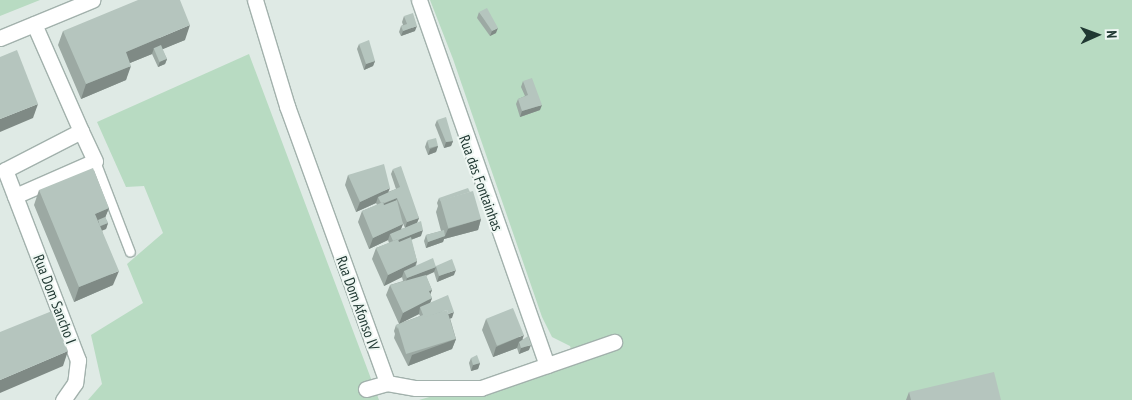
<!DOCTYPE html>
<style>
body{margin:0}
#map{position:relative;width:1132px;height:400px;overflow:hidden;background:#dfeae5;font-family:"PT Sans Narrow",sans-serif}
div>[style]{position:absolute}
.green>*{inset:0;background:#b8dbc2}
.roads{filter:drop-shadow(1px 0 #a2b1ac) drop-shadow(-1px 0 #a2b1ac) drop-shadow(0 1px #a2b1ac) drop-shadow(0 -1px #a2b1ac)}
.lane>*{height:9px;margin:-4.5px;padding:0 4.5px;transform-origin:4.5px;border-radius:4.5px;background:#fff}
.street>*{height:15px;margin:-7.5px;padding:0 7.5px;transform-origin:7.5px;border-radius:7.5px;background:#fff}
.wall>*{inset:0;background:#9ca9a3}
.shaded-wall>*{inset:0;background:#7f8a85}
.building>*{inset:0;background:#b5c5be;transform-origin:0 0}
span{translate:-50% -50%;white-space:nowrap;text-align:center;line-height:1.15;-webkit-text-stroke:4px #eff7f3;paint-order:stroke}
.street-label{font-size:15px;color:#213933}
.north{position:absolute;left:1072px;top:10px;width:50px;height:50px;-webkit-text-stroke:4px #eff7f3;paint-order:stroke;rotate:88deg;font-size:14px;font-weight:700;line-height:20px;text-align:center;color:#213933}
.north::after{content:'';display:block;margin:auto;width:18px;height:22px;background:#213933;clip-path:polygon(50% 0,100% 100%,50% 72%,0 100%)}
</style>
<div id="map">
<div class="green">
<div style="clip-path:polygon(0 0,40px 0,0 16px)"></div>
<div style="clip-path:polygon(430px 0,1132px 0,1132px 400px,419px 400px,573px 355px,570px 346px,552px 337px,542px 317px,453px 59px)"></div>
<div style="clip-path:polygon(249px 54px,379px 400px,88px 400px,102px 384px,91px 335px,143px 303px,127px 264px,163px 233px,144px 186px,126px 187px,97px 122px)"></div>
</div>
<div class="roads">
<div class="lane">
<div style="left:95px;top:161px;width:97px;rotate:69deg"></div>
</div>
<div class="street">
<div style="left:255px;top:0;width:111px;rotate:73.2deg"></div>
<div style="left:287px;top:106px;width:294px;rotate:70.1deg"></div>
<div style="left:387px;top:383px;width:29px;rotate:10deg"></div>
<div style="left:416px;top:388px;width:65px"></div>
<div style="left:481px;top:388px;width:141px;rotate:-19.1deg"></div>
<div style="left:419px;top:0;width:387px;rotate:70.7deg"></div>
<div style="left:34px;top:24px;width:117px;rotate:66.3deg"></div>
<div style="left:81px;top:131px;width:85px;rotate:152.8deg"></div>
<div style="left:5px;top:170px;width:204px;rotate:69deg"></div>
<div style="left:78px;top:360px;width:23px;rotate:97deg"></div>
<div style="left:75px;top:383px;width:21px;rotate:125deg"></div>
<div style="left:0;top:38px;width:100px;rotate:-22.4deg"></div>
<div style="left:15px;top:196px;width:87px;rotate:-23.6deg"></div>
<div style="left:95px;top:161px;width:33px;rotate:-115deg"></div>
<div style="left:366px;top:389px;width:22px;rotate:-16deg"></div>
</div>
</div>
<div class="wall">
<div style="clip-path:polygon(479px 12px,496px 33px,490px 36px,477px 18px)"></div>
<div style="clip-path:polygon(404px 16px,415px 31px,401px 36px,399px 32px,401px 26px,403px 25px,402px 22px)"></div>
<div style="clip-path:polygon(63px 31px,185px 40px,162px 49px,167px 59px,165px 64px,158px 67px,152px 54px,130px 63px,126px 80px,81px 99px,58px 45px)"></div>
<div style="clip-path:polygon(359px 44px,375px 61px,373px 66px,364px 70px,357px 49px)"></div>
<div style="clip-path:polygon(523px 81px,540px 110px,520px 117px,516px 104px,518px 99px,525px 96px,521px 87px)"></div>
<div style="clip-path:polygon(437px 120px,453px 141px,451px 146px,444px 148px,435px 125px)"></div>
<div style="clip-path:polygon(427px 141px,438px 146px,436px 152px,428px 155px,425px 147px)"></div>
<div style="clip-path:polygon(evenodd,393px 169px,419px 218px,417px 222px,421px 236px,411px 240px,417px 261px,416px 266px,436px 266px,454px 275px,437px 282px,434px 272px,426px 276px,432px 290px,430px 294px,432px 298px,430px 303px,452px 318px,450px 318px,456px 339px,452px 349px,408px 366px,394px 338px,395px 334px,394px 331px,396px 325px,420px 316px,419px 314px,399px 324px,386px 295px,390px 285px,403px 281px,402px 277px,384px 286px,372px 259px,376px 248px,389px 243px,388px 240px,369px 249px,358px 222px,362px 211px,377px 205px,376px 203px,356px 212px,345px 185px,348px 175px,388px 192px,396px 189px,391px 174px,393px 169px,402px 221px,405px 228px,401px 229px,403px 224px,402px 221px)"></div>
<div style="clip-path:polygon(39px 190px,109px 208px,105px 217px,108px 223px,106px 229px,102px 230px,113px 285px,74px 302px,34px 205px)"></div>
<div style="clip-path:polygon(439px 198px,481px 219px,478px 230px,444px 239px,443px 242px,426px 248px,424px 241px,426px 235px,441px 231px,436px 212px,438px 206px,437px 203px)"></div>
<div style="clip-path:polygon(486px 319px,523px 339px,529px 350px,519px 354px,517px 348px,493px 357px,482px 330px)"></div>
<div style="clip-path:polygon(471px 358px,480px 363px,478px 369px,471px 371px,469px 363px)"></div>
<div style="clip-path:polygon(909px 392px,1001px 400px,906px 400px)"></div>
</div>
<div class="shaded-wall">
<div style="clip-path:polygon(190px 25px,185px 40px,156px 52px,154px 48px,152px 54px,120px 67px,126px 52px)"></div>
<div style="clip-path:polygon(417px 26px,415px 31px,401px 36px,403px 31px)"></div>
<div style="clip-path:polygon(498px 28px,496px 33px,490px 36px,492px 31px)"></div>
<div style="clip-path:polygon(167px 59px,165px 64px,158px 67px,160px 61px)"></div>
<div style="clip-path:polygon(375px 61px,373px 66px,364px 70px,366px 64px)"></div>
<div style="clip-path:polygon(131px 66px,126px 80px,81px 99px,86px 84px)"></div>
<div style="clip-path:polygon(38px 104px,33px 118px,0 132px,0 119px)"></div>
<div style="clip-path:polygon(542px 105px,540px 110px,520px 117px,522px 111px)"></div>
<div style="clip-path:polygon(453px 141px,451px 146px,444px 148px,446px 142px)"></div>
<div style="clip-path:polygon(438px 146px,436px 152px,428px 155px,430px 149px)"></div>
<div style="clip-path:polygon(390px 188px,386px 198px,378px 197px,376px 203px,356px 212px,360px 202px)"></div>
<div style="clip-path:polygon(397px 198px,395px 204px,379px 210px,381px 205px)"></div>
<div style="clip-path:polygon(109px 208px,103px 223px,91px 223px,95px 214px)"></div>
<div style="clip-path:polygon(419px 218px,417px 223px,405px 228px,407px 222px)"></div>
<div style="clip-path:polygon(481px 219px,478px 230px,444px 239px,443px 242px,426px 248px,428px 242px,445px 236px,448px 229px)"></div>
<div style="clip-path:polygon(108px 223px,106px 229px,92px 235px,94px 229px)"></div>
<div style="clip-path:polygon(403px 224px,399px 234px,390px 234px,388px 240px,369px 249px,373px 238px)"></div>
<div style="clip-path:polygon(423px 230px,421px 236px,391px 247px,393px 242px)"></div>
<div style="clip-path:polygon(417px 261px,413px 271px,404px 271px,402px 277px,384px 286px,388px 275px)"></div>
<div style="clip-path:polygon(436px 267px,434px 272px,405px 284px,407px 278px)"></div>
<div style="clip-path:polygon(456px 270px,454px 275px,437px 282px,439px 276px)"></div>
<div style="clip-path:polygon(119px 271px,113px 285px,74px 302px,79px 287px)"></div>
<div style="clip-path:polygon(432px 290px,428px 300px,432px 298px,428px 309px,420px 307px,419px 314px,399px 324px,403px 313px,429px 291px)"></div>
<div style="clip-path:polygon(454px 312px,452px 318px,402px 335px,400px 331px)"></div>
<div style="clip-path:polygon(524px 335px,520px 346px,519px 342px,517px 348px,493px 357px,496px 347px)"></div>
<div style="clip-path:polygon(456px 339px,452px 349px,408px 366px,412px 355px)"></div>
<div style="clip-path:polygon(531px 345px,529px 350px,519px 354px,521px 348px)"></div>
<div style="clip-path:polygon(68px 351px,63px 366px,0 393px,0 380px)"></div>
<div style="clip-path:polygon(480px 363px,478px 369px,471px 371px,473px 365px)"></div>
</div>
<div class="building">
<div style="clip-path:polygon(138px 0,180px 0,190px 25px,126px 52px,131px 66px,86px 84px,63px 31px)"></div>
<div style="clip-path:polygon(487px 8px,498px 28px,492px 31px,479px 12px)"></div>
<div style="clip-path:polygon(413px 13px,417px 26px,403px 31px,401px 26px,407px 24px,404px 16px)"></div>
<div style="clip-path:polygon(369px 40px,375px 61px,366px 64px,359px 44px)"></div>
<div style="left:161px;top:45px;width:15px;height:8px;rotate:67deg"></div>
<div style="clip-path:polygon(17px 50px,38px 104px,0 119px,0 57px)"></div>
<div style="clip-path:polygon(532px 78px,542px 105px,522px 111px,518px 99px,528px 95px,523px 81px)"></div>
<div style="clip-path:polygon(446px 117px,453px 141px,446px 142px,437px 120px)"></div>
<div style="left:436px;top:138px;width:8px;height:9px;rotate:76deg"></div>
<div style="clip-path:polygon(384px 164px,390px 188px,360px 202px,348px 175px)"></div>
<div style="clip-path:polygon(401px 166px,419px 218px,407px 222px,397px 198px,384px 203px,383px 202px,381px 203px,378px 197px,400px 187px,393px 169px)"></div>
<div style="clip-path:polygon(93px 168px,109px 208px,95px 214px,119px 271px,79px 287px,39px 190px)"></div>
<div style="clip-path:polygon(468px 188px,470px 192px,440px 201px,439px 198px)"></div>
<div style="left:473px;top:191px;width:29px;height:34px;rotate:74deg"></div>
<div style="clip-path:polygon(397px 200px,403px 224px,373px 238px,362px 211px,383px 202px,384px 205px)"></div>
<div style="clip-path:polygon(105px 217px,108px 223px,100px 226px,98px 220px)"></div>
<div style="clip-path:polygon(421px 221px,423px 230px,398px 240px,398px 239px,393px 241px,390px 234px)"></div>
<div style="clip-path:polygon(444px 230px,445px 236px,428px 242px,426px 235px)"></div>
<div style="clip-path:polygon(411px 237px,417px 261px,388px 275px,376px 248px,398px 239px,399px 242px)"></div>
<div style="clip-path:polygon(433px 258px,436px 267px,407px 278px,404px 271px)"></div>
<div style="clip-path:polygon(452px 259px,456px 270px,439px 276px,436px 266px)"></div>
<div style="clip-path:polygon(426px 275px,432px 290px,429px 291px,432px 298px,403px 313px,390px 285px)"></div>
<div style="clip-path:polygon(448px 295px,454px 312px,448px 314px,447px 310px,398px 327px,397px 329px,396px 325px,423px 315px,420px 307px)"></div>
<div style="left:513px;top:308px;width:29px;height:29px;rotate:68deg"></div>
<div style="left:447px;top:310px;width:30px;height:52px;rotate:73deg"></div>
<div style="clip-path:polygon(52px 311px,68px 351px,0 380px,0 332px)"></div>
<div style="clip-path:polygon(528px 336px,531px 345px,521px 348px,519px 342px)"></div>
<div style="clip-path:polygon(477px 355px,480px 363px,473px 365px,471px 358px)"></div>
<div style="clip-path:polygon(994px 372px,1001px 400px,911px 400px,909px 392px)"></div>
</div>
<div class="street-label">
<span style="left:481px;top:183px;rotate:70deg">Rua das Fontainhas</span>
<span style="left:55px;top:299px;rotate:69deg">Rua Dom Sancho I</span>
<span style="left:358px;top:303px;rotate:70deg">Rua Dom Afonso IV</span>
</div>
<div class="north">N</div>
</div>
